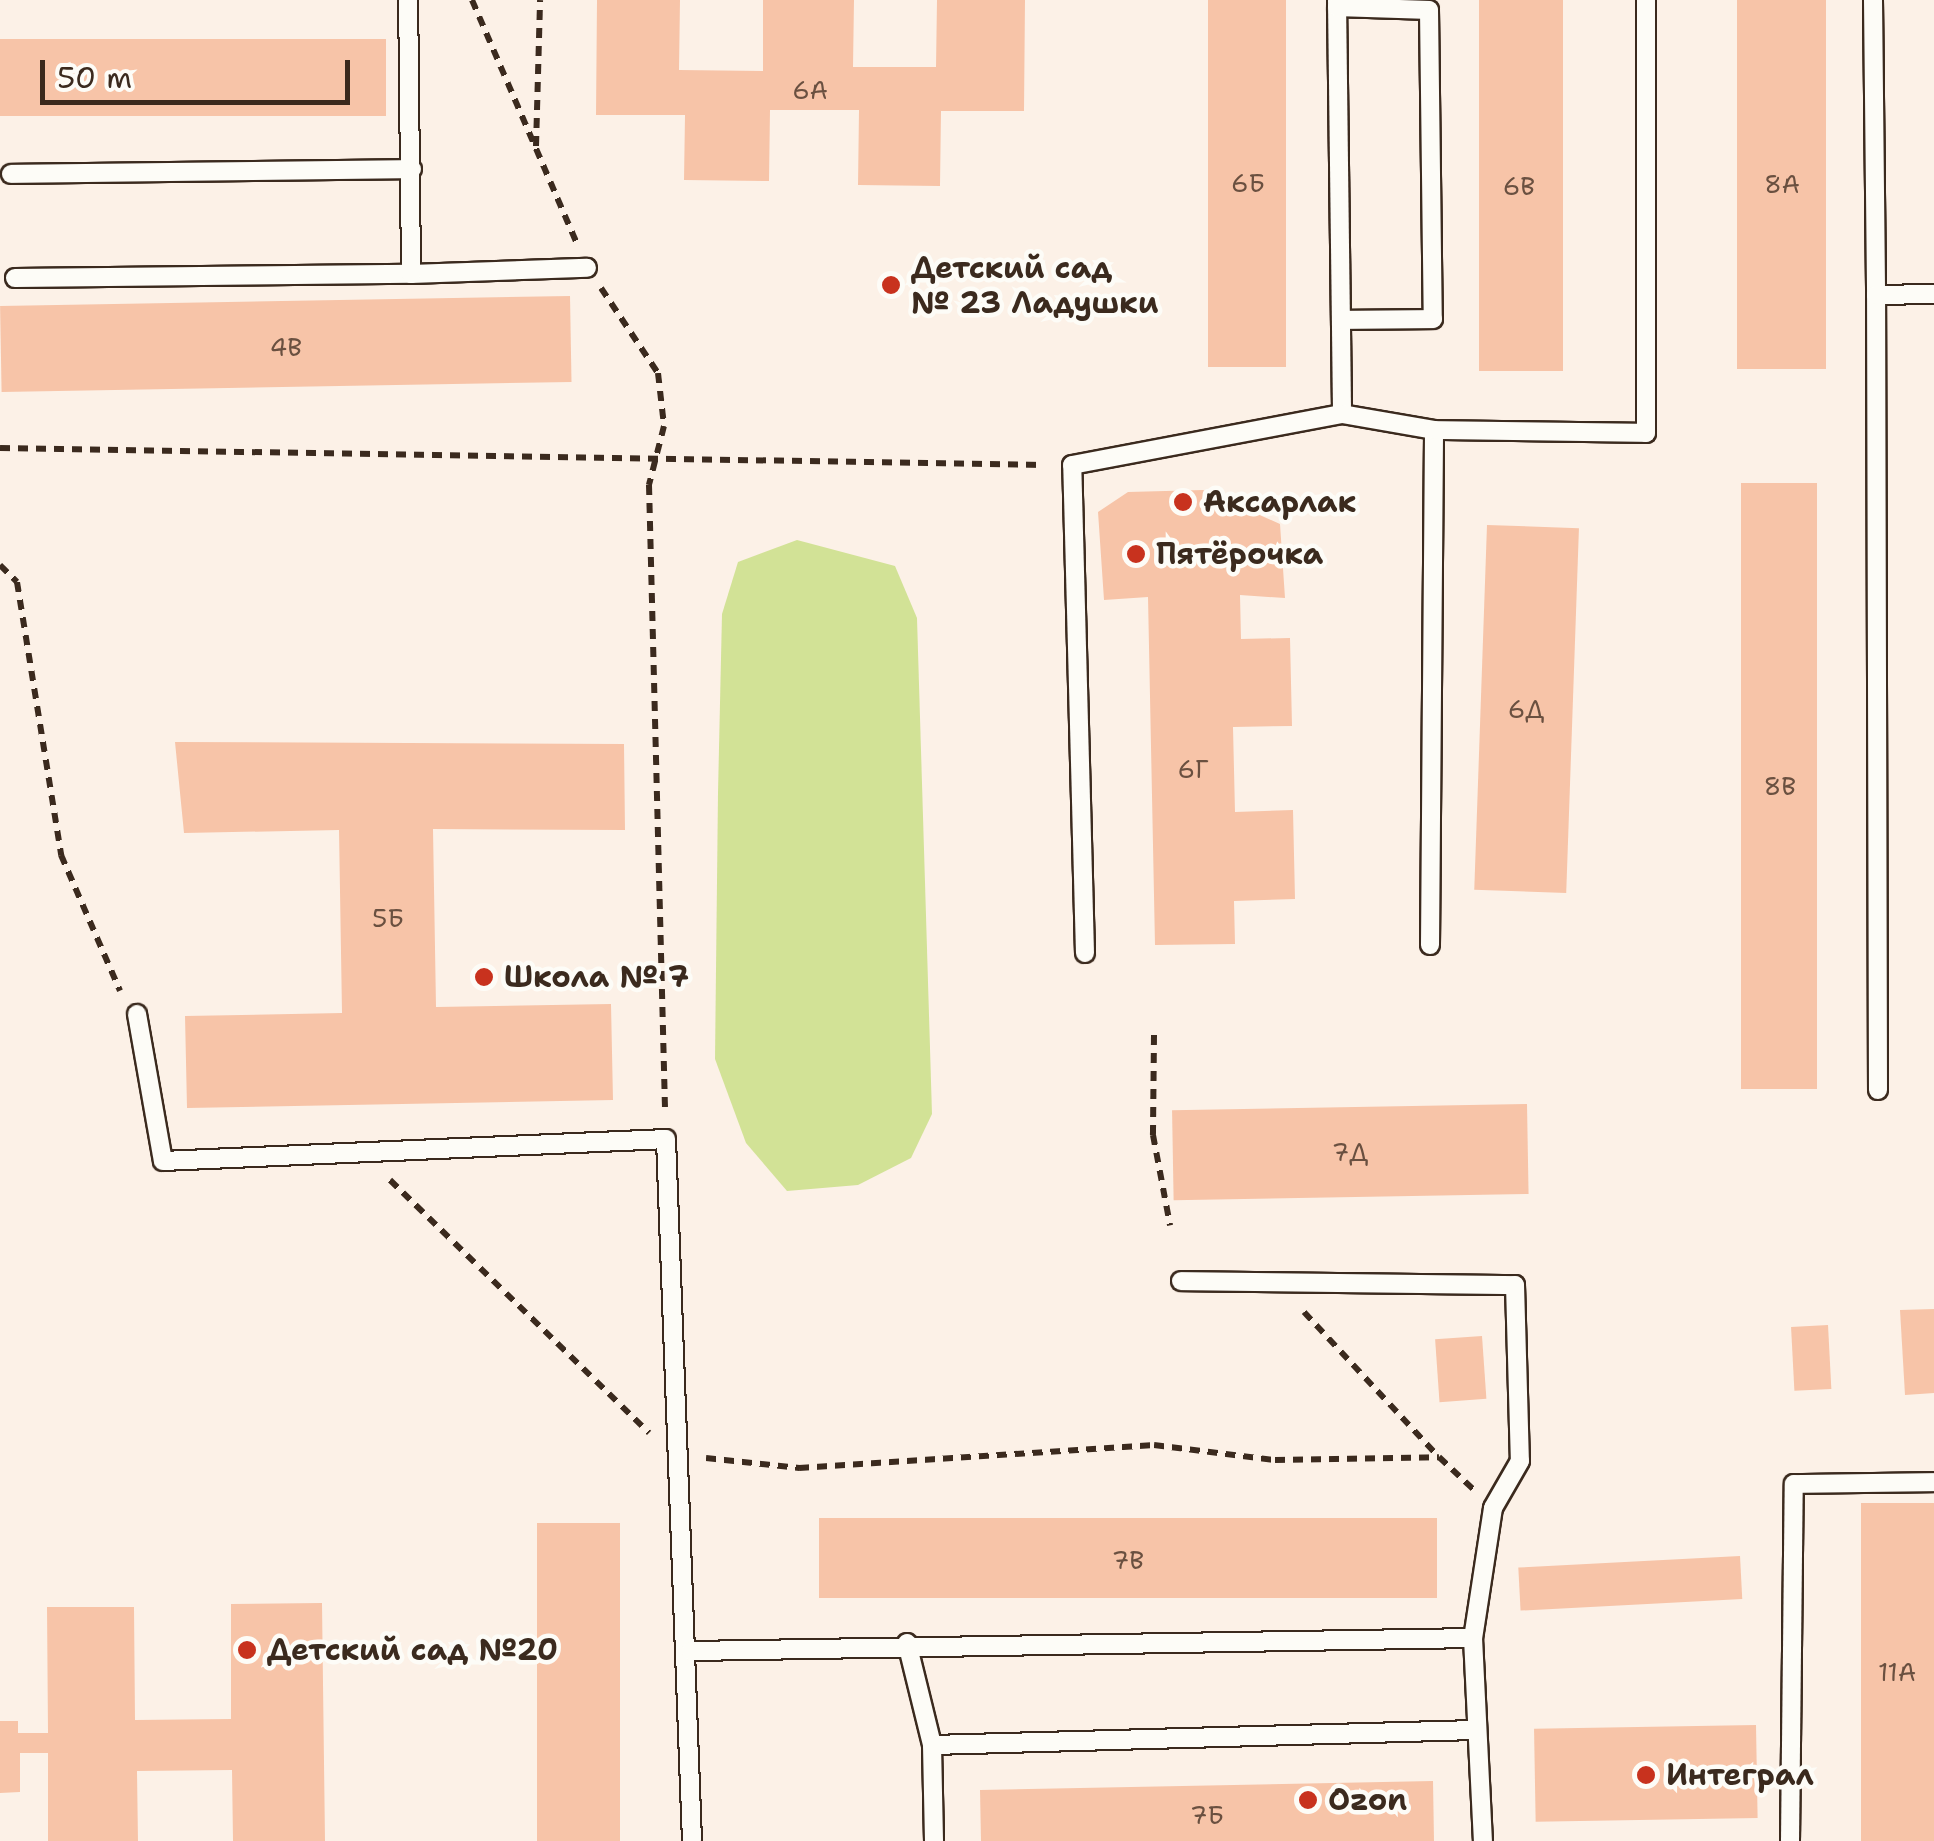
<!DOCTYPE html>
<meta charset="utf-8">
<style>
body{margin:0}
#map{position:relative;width:1934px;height:1841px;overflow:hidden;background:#fcf1e7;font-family:"Shantell Sans",sans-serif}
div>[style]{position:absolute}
.green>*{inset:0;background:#d2e296}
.building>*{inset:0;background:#f7c4a8;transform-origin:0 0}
.path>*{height:6px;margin-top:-3px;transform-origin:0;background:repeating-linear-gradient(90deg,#3b2a1e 0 10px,transparent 0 18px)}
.roads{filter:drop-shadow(2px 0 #3b2a1e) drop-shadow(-2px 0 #3b2a1e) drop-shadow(0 2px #3b2a1e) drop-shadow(0 -2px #3b2a1e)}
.service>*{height:18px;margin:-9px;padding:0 9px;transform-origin:9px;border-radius:9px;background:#fdfcf7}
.dots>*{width:28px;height:28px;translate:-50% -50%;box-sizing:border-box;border:5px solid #fdfcf7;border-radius:50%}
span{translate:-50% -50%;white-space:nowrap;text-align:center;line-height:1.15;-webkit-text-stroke:9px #fdfcf7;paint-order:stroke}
.number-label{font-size:25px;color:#6a5040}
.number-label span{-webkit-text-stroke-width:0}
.poi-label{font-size:30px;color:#3b2a1e;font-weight:700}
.left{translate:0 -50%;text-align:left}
.scale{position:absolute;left:40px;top:60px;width:310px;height:45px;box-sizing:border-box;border:5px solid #3b2a1e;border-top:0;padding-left:12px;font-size:30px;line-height:35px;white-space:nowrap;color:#3b2a1e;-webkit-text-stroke:8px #fdfcf7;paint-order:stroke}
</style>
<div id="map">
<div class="green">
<div style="clip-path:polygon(797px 540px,895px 566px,917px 618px,932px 1114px,911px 1158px,858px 1185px,787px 1191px,746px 1143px,715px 1059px,718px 793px,722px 614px,738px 562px)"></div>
</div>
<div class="building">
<div style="clip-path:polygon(597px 0,680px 0,679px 70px,763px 71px,763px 0,854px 0,853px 67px,936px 67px,937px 0,1025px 0,1024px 111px,941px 111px,940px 186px,858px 185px,859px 110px,770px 110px,769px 181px,684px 180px,685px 115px,596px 115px)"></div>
<div style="left:1208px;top:0;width:78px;height:367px"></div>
<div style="left:1479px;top:0;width:84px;height:371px"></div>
<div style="left:1737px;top:0;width:89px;height:369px"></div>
<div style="left:386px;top:39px;width:77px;height:386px;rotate:90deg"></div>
<div style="left:570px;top:296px;width:86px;height:570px;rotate:89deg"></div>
<div style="left:1741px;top:483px;width:76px;height:606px"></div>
<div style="clip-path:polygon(1203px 490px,1280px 524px,1285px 598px,1240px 595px,1241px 639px,1290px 638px,1292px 726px,1233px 727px,1235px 812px,1293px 810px,1295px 899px,1234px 901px,1235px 944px,1155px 945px,1148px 597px,1104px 600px,1098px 512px,1128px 492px)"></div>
<div style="left:1487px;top:525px;width:92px;height:365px;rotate:2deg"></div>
<div style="clip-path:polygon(175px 742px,624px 744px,625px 830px,433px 829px,436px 1007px,611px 1004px,613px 1100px,187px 1108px,185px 1016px,342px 1013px,339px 830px,184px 833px)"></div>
<div style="left:1527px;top:1104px;width:90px;height:355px;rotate:89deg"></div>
<div style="clip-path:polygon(1934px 1309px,1934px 1393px,1905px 1395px,1900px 1310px)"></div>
<div style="left:1828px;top:1325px;width:64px;height:37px;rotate:87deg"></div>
<div style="left:1482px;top:1336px;width:63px;height:47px;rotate:86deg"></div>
<div style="left:1861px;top:1503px;width:73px;height:338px"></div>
<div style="left:819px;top:1518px;width:618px;height:80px"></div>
<div style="left:537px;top:1523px;width:83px;height:318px"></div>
<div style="left:1740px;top:1556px;width:43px;height:222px;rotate:87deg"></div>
<div style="clip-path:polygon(322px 1603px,325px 1841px,233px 1841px,232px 1770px,137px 1771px,138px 1841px,48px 1841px,48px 1753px,20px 1753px,20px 1792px,0 1793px,0 1721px,18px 1721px,18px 1733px,48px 1733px,47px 1607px,134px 1607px,135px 1720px,231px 1719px,231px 1604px)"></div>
<div style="left:1756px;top:1725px;width:93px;height:222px;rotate:89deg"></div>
<div style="clip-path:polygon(1433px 1781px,1434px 1841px,981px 1841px,980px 1790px)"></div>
</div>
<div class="path">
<div style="left:472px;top:0;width:263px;rotate:66.7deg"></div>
<div style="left:536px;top:146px;width:146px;rotate:-88.4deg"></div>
<div style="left:601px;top:288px;width:102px;rotate:56.2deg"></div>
<div style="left:658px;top:373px;width:53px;rotate:83.5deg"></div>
<div style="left:664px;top:426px;width:61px;rotate:104.3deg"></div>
<div style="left:649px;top:485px;width:625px;rotate:88.53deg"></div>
<div style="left:0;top:448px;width:1044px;rotate:0.93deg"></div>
<div style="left:0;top:565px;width:24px;rotate:45deg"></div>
<div style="left:17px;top:582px;width:277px;rotate:80.8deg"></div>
<div style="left:61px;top:855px;width:148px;rotate:66.5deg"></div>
<div style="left:1154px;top:1035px;width:100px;rotate:90.6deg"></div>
<div style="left:1153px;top:1135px;width:92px;rotate:79.3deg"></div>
<div style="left:390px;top:1180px;width:362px;rotate:44.3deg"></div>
<div style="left:1304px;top:1312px;width:197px;rotate:47.1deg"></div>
<div style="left:706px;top:1458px;width:94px;rotate:6.1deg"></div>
<div style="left:799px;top:1468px;width:356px;rotate:-3.7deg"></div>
<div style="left:1154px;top:1445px;width:122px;rotate:7.1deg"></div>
<div style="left:1275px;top:1460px;width:164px;rotate:-1deg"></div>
<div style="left:1439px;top:1457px;width:48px;rotate:43.3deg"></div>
</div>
<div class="roads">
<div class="service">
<div style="left:1337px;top:0;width:414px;rotate:89.3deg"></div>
<div style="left:1873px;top:0;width:295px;rotate:89.4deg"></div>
<div style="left:1337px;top:7px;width:92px;rotate:1.9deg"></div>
<div style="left:1429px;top:10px;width:309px;rotate:89.3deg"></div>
<div style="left:1433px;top:319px;width:92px;rotate:179.4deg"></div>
<div style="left:11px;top:174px;width:401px;rotate:-0.7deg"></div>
<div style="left:411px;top:274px;width:176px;rotate:-2deg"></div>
<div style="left:15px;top:278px;width:396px;rotate:-0.6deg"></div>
<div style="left:411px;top:274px;width:274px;rotate:-90.6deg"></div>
<div style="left:1430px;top:945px;width:515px;rotate:-89.55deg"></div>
<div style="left:1085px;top:953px;width:488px;rotate:-91.5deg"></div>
<div style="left:1072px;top:465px;width:275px;rotate:-10.7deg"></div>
<div style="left:1342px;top:414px;width:93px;rotate:9.9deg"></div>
<div style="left:1434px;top:430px;width:212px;rotate:0.8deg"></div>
<div style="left:1646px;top:433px;width:433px;rotate:-90deg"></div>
<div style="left:137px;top:1014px;width:149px;rotate:80deg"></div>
<div style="left:163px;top:1161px;width:503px;rotate:-2.5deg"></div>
<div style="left:666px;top:1139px;width:702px;rotate:87.88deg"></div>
<div style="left:1878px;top:1090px;width:795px;rotate:-90.14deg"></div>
<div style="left:1876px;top:295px;width:58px;rotate:-1deg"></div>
<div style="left:1181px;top:1281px;width:334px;rotate:0.7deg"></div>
<div style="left:1515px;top:1285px;width:176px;rotate:88.4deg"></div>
<div style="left:1520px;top:1461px;width:54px;rotate:119.9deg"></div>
<div style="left:1493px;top:1508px;width:132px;rotate:98.7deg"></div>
<div style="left:1473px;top:1638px;width:203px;rotate:87.2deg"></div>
<div style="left:907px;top:1643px;width:105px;rotate:76.2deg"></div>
<div style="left:932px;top:1745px;width:96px;rotate:88.8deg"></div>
<div style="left:691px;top:1651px;width:782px;rotate:-0.95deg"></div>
<div style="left:932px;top:1745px;width:545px;rotate:-1.58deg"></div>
<div style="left:1790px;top:1841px;width:357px;rotate:-89.4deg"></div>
<div style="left:1794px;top:1484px;width:140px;rotate:-0.8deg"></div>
</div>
</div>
<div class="dots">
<div style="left:891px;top:285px;background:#c8321e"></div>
<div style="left:1183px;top:502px;background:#c8321e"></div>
<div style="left:1136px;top:554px;background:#c8321e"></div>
<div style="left:484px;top:977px;background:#c8321e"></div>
<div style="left:247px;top:1650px;background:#c8321e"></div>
<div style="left:1646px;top:1775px;background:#c8321e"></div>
<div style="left:1308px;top:1800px;background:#c8321e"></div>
</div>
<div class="number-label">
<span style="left:810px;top:90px">6А</span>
<span style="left:1248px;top:183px">6Б</span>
<span style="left:1782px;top:184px">8А</span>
<span style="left:1519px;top:186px">6В</span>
<span style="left:286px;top:347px">4В</span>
<span style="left:1526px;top:709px">6Д</span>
<span style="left:1193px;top:769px">6Г</span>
<span style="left:1780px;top:786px">8В</span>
<span style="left:388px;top:918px">5Б</span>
<span style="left:1350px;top:1152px">7Д</span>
<span style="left:1128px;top:1560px">7В</span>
<span style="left:1897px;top:1672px">11А</span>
<span style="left:1207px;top:1815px">7Б</span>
</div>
<div class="poi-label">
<span class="left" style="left:911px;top:285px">Детский сад<br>№ 23 Ладушки</span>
<span class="left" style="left:1203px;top:502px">Аксарлак</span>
<span class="left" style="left:1156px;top:554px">Пятёрочка</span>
<span class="left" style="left:504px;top:977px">Школа № 7</span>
<span class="left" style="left:267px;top:1650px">Детский сад №20</span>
<span class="left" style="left:1666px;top:1775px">Интеграл</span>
<span class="left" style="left:1328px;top:1800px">Ozon</span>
</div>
<div class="scale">50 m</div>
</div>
